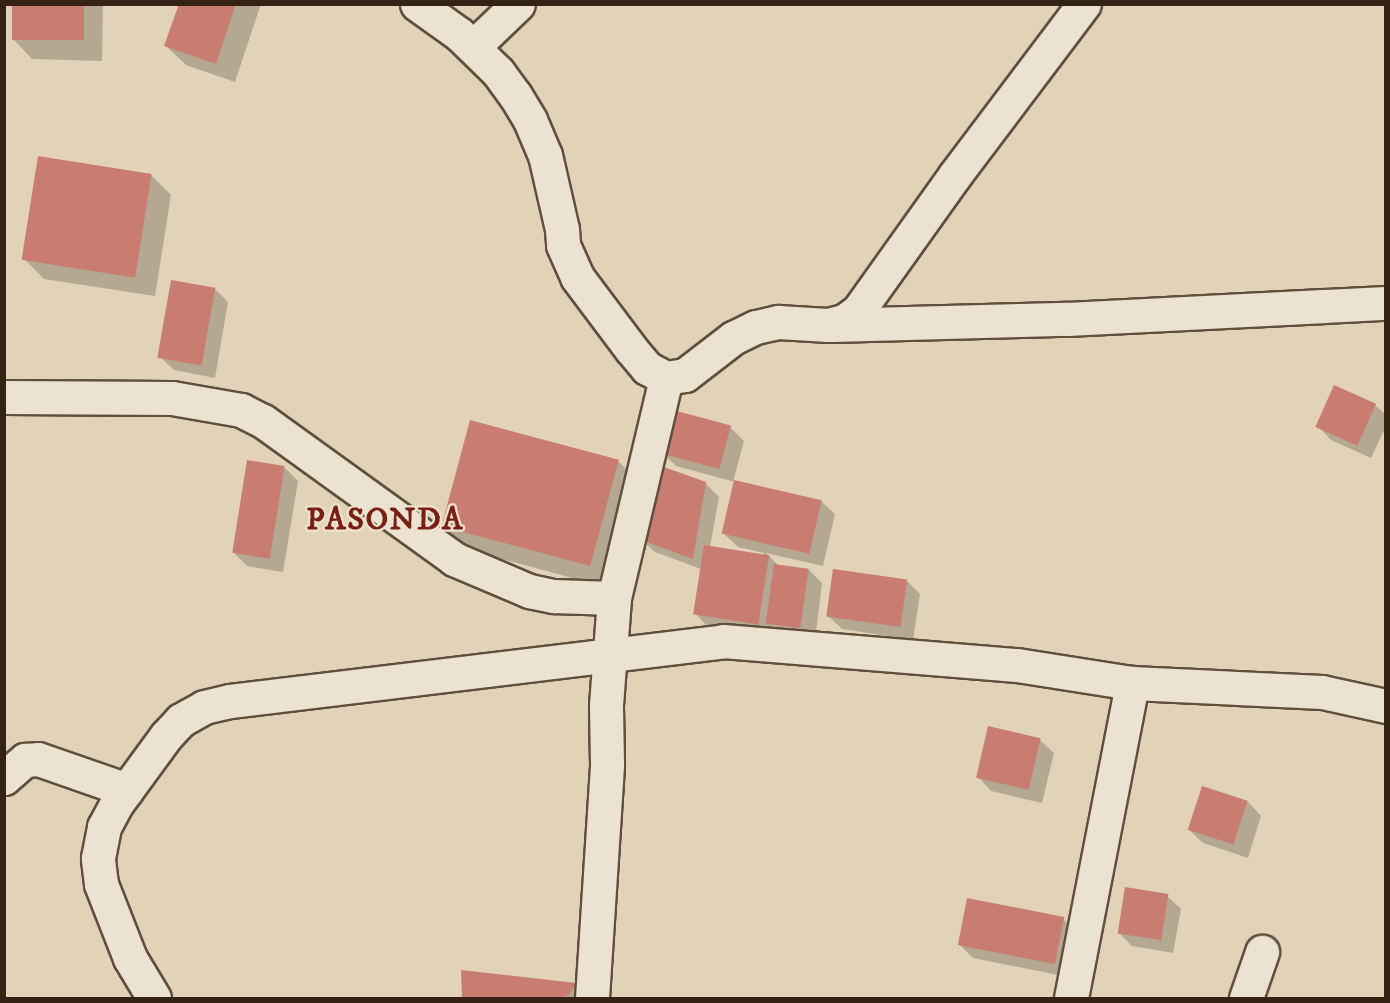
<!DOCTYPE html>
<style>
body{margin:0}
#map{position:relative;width:1390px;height:1003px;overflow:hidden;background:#e2d2b8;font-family:"IM FELL DW Pica",serif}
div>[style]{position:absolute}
.shadow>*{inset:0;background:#0003}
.building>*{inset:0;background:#c97d71;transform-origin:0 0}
.roads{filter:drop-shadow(2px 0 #604f3d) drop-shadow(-2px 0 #604f3d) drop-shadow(0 2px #604f3d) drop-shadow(0 -2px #604f3d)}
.minor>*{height:33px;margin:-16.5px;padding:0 16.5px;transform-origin:16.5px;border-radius:16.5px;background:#ece2d1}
span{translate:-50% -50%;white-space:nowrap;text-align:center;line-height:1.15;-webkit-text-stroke:4.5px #ece2d1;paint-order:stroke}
.district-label{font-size:32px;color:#7a1f14;font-weight:700;letter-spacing:1.5px}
.frame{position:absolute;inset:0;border:6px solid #342314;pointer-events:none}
</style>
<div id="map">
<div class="shadow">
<div style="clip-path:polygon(14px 4px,103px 4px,102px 61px,32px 59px,13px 39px)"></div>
<div style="clip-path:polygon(180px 4px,261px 4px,235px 82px,186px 65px,166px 46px)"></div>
<div style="clip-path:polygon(151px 175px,171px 195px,155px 296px,44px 279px,24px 259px)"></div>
<div style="clip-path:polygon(215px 289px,228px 302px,215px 378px,174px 370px,160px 357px)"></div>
<div style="clip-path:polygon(1375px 405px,1386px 415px,1386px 426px,1371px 458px,1331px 440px,1318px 426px)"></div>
<div style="clip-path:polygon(730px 427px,744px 441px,733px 482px,821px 501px,835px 514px,823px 566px,766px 553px,779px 566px,809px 570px,822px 583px,815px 640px,781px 636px,773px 628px,772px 636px,708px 627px,695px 613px,701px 569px,655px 552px,641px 539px,705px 483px,719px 497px,710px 547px,764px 555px,764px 553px,738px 547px,724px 534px,735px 482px,676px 466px,663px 453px)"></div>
<div style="clip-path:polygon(618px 461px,643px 486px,616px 590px,469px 550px,444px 526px)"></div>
<div style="clip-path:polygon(284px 467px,298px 481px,283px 572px,247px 566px,234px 553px)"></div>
<div style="clip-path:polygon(907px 581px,920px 594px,913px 640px,842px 629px,828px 616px)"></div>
<div style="clip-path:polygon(1040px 740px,1054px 753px,1042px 803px,991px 791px,978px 777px)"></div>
<div style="clip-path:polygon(1203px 788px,1248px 802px,1261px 816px,1248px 858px,1203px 843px,1189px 830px)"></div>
<div style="clip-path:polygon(1167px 896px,1181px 909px,1173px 953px,1132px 946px,1118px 932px)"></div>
<div style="clip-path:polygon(1063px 919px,1077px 932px,1068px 977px,973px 958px,959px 944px)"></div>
<div style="clip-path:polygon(463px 972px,575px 985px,588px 998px,464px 998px)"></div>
</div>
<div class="building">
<div style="left:12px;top:4px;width:72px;height:36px"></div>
<div style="clip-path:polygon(179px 4px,236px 4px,216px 64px,164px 46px)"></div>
<div style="left:38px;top:156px;width:115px;height:105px;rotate:9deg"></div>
<div style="left:171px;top:280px;width:45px;height:79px;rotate:10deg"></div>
<div style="left:1334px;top:385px;width:46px;height:46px;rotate:24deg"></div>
<div style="left:673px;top:410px;width:60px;height:45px;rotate:15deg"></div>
<div style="left:470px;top:420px;width:154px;height:110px;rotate:15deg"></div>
<div style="left:247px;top:460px;width:38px;height:94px;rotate:9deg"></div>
<div style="clip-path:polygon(664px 467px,706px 482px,693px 559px,639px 539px)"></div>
<div style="left:734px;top:480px;width:90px;height:55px;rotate:13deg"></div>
<div style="left:704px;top:545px;width:66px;height:70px;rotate:9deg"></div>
<div style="left:774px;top:564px;width:35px;height:60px;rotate:8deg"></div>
<div style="left:833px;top:569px;width:75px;height:48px;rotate:8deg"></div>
<div style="left:988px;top:726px;width:54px;height:53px;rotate:13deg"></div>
<div style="left:1202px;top:786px;width:48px;height:46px;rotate:18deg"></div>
<div style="left:1125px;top:887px;width:44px;height:47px;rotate:9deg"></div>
<div style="left:967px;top:898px;width:99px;height:48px;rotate:11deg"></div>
<div style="clip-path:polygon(461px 970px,576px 983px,569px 995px,560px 998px,462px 998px)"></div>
</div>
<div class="roads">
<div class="minor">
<div style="left:417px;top:4px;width:52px;rotate:35.5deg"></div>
<div style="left:459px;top:34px;width:54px;rotate:44.3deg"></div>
<div style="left:498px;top:72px;width:29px;rotate:54deg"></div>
<div style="left:515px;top:95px;width:29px;rotate:59deg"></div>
<div style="left:530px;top:120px;width:38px;rotate:67deg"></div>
<div style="left:545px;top:155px;width:76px;rotate:77.1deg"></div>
<div style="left:562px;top:229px;width:16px;rotate:86deg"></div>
<div style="left:563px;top:245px;width:35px;rotate:66deg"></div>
<div style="left:577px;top:277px;width:90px;rotate:53.1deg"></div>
<div style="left:631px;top:349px;width:25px;rotate:50deg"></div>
<div style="left:647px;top:368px;width:21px;rotate:28deg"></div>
<div style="left:666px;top:378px;width:19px;rotate:-9deg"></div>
<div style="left:685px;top:375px;width:61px;rotate:-37.6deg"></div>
<div style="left:733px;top:338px;width:25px;rotate:-26deg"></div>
<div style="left:756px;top:327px;width:23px;rotate:-13deg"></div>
<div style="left:778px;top:322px;width:50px;rotate:3.4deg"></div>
<div style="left:828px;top:325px;width:16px;rotate:-14deg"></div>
<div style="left:844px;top:321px;width:17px;rotate:-36deg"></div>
<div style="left:858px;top:311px;width:167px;rotate:-54.5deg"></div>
<div style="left:955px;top:175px;width:214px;rotate:-53deg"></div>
<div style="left:473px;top:47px;width:62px;rotate:-43.7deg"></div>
<div style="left:832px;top:325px;width:235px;rotate:-1.5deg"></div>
<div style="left:1067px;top:319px;width:319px;rotate:-2.9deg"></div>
<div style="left:4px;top:397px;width:168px;rotate:0.3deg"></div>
<div style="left:172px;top:398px;width:70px;rotate:9.9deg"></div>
<div style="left:241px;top:410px;width:25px;rotate:27deg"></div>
<div style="left:263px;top:421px;width:236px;rotate:35.8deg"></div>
<div style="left:454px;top:559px;width:82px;rotate:23.1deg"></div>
<div style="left:529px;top:591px;width:25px;rotate:12deg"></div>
<div style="left:553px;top:596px;width:61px;rotate:1.9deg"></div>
<div style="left:4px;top:778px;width:28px;rotate:-41deg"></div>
<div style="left:25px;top:760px;width:13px;rotate:-4deg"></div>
<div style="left:38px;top:759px;width:94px;rotate:19.2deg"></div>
<div style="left:154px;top:998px;width:47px;rotate:-121deg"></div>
<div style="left:130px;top:958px;width:79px;rotate:-111.4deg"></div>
<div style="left:101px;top:884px;width:26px;rotate:-97deg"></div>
<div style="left:98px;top:858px;width:32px;rotate:-79deg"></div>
<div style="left:104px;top:827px;width:27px;rotate:-62deg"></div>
<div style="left:117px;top:803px;width:83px;rotate:-53.8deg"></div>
<div style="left:166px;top:736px;width:22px;rotate:-47deg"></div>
<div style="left:181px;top:720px;width:26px;rotate:-29deg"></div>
<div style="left:204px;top:707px;width:27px;rotate:-13deg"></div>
<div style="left:230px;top:701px;width:497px;rotate:-6.9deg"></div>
<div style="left:723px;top:641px;width:295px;rotate:4.7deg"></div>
<div style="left:1017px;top:665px;width:116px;rotate:8.9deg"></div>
<div style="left:1132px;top:683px;width:190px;rotate:2.7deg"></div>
<div style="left:1322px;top:692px;width:66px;rotate:12.3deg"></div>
<div style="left:592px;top:998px;width:234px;rotate:-86.3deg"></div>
<div style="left:607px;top:764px;width:59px;rotate:-91deg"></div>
<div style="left:606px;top:705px;width:107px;rotate:-85.7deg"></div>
<div style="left:614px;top:598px;width:226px;rotate:-76.7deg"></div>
<div style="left:1071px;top:998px;width:321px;rotate:-79deg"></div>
<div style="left:1246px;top:998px;width:49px;rotate:-70.8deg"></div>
</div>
</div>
<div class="district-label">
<span style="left:385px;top:520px">PASONDA</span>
</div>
<div class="frame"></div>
</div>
